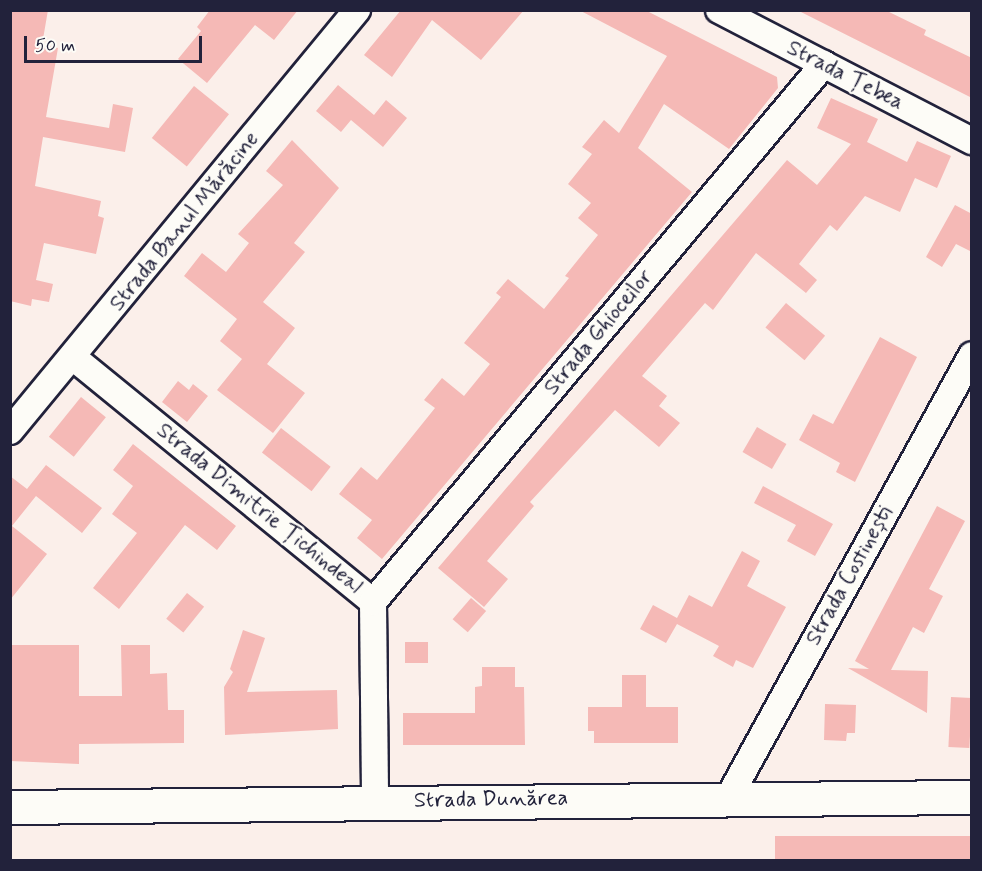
<!DOCTYPE html>
<meta charset="utf-8">
<style>
body{margin:0}
#map{position:relative;width:982px;height:871px;overflow:hidden;background:#fbefea;font-family:Mynerve,sans-serif}
div>[style]{position:absolute}
.building>*{inset:0;background:#f5b9b6;transform-origin:0 0}
.roads{filter:drop-shadow(2px 0 #22223b) drop-shadow(-2px 0 #22223b) drop-shadow(0 2px #22223b) drop-shadow(0 -2px #22223b)}
.street>*{height:26px;margin:-13px;padding:0 13px;transform-origin:13px;border-radius:13px;background:#fdfcf7}
.secondary>*{height:33px;margin:-16.5px;padding:0 16.5px;transform-origin:16.5px;border-radius:16.5px;background:#fdfcf7}
span{translate:-50% -50%;white-space:nowrap;text-align:center;line-height:1.15;-webkit-text-stroke:4.5px #fdfcf7;paint-order:stroke}
.street-label{font-size:22px;color:#22223b}
.frame{position:absolute;inset:0;border:12px solid #22223b;pointer-events:none}
.scale{position:absolute;left:24px;top:36px;width:178px;height:27px;box-sizing:border-box;border:3px solid #22223b;border-top:0;padding-left:8px;font-size:18px;line-height:21px;white-space:nowrap;color:#22223b;-webkit-text-stroke:4px #fdfcf7;paint-order:stroke}
</style>
<div id="map">
<div class="building">
<div style="clip-path:polygon(10px 10px,48px 10px,42px 45px,58px 48px,46px 117px,109px 128px,113px 104px,133px 108px,125px 152px,43px 137px,35px 186px,101px 201px,98px 216px,104px 218px,96px 254px,44px 243px,36px 280px,53px 284px,49px 302px,32px 299px,31px 306px,10px 301px)"></div>
<div style="clip-path:polygon(210px 10px,298px 10px,274px 40px,255px 25px,207px 83px,178px 59px,201px 31px,197px 27px)"></div>
<div style="clip-path:polygon(401px 10px,524px 10px,481px 60px,432px 20px,392px 77px,364px 55px)"></div>
<div style="clip-path:polygon(579px 10px,645px 10px,777px 77px,778px 88px,729px 149px,664px 104px,638px 148px,692px 192px,382px 559px,357px 538px,372px 520px,339px 494px,361px 467px,377px 480px,435px 408px,424px 400px,442px 378px,464px 396px,490px 364px,464px 343px,501px 297px,496px 293px,508px 279px,544px 309px,569px 278px,565px 276px,598px 235px,578px 218px,591px 203px,568px 184px,592px 154px,582px 147px,604px 120px,619px 133px,667px 56px)"></div>
<div style="clip-path:polygon(797px 10px,885px 10px,926px 30px,924px 35px,972px 58px,972px 98px)"></div>
<div style="clip-path:polygon(338px 85px,374px 115px,386px 100px,407px 118px,383px 147px,351px 120px,341px 132px,316px 111px)"></div>
<div style="left:194px;top:86px;width:45px;height:67px;rotate:39deg"></div>
<div style="clip-path:polygon(831px 98px,878px 119px,867px 142px,907px 162px,917px 141px,951px 156px,937px 188px,915px 178px,900px 212px,865px 196px,837px 231px,830px 225px,799px 264px,817px 280px,806px 293px,756px 253px,713px 310px,705px 303px,642px 376px,667px 396px,659px 406px,680px 423px,659px 447px,615px 410px,530px 502px,534px 506px,487px 561px,508px 579px,484px 607px,438px 568px,787px 160px,817px 185px,851px 144px,817px 128px)"></div>
<div style="clip-path:polygon(292px 140px,339px 188px,294px 243px,305px 252px,263px 302px,295px 328px,267px 364px,305px 393px,273px 433px,217px 390px,242px 359px,220px 341px,237px 319px,184px 276px,202px 253px,226px 272px,249px 243px,238px 234px,283px 185px,266px 171px)"></div>
<div style="clip-path:polygon(955px 205px,972px 214px,972px 252px,956px 244px,942px 267px,926px 257px)"></div>
<div style="left:786px;top:303px;width:51px;height:32px;rotate:40deg"></div>
<div style="clip-path:polygon(880px 337px,917px 357px,855px 482px,836px 472px,840px 463px,799px 440px,813px 414px,833px 424px)"></div>
<div style="clip-path:polygon(178px 381px,189px 390px,193px 384px,208px 396px,187px 422px,162px 402px)"></div>
<div style="left:81px;top:397px;width:32px;height:51px;rotate:39deg"></div>
<div style="left:757px;top:427px;width:34px;height:29px;rotate:30deg"></div>
<div style="left:281px;top:428px;width:63px;height:31px;rotate:38deg"></div>
<div style="clip-path:polygon(133px 444px,236px 526px,217px 550px,185px 525px,119px 609px,93px 588px,137px 533px,112px 514px,133px 486px,113px 470px)"></div>
<div style="clip-path:polygon(46px 465px,102px 508px,82px 533px,36px 496px,12px 526px,47px 554px,10px 600px,10px 476px,27px 489px)"></div>
<div style="clip-path:polygon(763px 486px,833px 524px,815px 556px,787px 541px,796px 525px,754px 503px)"></div>
<div style="clip-path:polygon(937px 506px,965px 521px,929px 589px,943px 596px,924px 633px,913px 627px,891px 670px,928px 671px,927px 713px,848px 668px,869px 669px,855px 661px)"></div>
<div style="clip-path:polygon(742px 551px,760px 561px,747px 586px,786px 607px,753px 668px,736px 660px,733px 667px,713px 656px,719px 646px,677px 624px,666px 643px,640px 629px,653px 605px,677px 618px,689px 595px,712px 607px)"></div>
<div style="left:187px;top:593px;width:22px;height:33px;rotate:39deg"></div>
<div style="left:471px;top:598px;width:20px;height:28px;rotate:41deg"></div>
<div style="clip-path:polygon(243px 630px,265px 638px,247px 692px,337px 690px,338px 729px,225px 735px,224px 687px,233px 672px,230px 669px)"></div>
<div style="left:405px;top:642px;width:23px;height:21px"></div>
<div style="clip-path:polygon(10px 645px,79px 645px,79px 696px,122px 696px,121px 645px,150px 645px,150px 674px,167px 673px,168px 710px,184px 710px,184px 743px,79px 744px,79px 764px,10px 761px)"></div>
<div style="clip-path:polygon(482px 667px,515px 667px,515px 687px,524px 687px,525px 745px,403px 745px,403px 713px,475px 713px,475px 687px,482px 686px)"></div>
<div style="clip-path:polygon(622px 675px,646px 675px,646px 707px,678px 707px,678px 743px,594px 743px,594px 731px,588px 731px,588px 707px,622px 707px)"></div>
<div style="left:951px;top:697px;width:21px;height:50px;rotate:3deg"></div>
<div style="clip-path:polygon(825px 704px,856px 705px,855px 733px,847px 733px,846px 741px,824px 740px)"></div>
<div style="left:972px;top:836px;width:25px;height:197px;rotate:90deg"></div>
</div>
<div class="roads">
<div class="street">
<div style="left:719px;top:10px;width:285px;rotate:27.4deg"></div>
<div style="left:74px;top:358px;width:386px;rotate:39.2deg"></div>
<div style="left:373px;top:602px;width:199px;rotate:89.4deg"></div>
<div style="left:10px;top:431px;width:546px;rotate:-50.5deg"></div>
<div style="left:373px;top:602px;width:702px;rotate:-50.03deg"></div>
<div style="left:729px;top:797px;width:504px;rotate:-61.2deg"></div>
</div>
<div class="secondary">
<div style="left:10px;top:807px;width:962px;rotate:-0.6deg"></div>
</div>
</div>
<div class="street-label">
<span style="left:845px;top:76px;rotate:27deg">Strada Țebea</span>
<span style="left:185px;top:222px;rotate:-51deg">Strada Banul Mărăcine</span>
<span style="left:599px;top:333px;rotate:-50deg">Strada Ghioceilor</span>
<span style="left:259px;top:509px;rotate:39deg">Strada Dimitrie Țichindeal</span>
<span style="left:850px;top:576px;rotate:-61deg">Strada Costinești</span>
<span style="left:491px;top:800px;rotate:-1deg">Strada Dunărea</span>
</div>
<div class="frame"></div>
<div class="scale">50 m</div>
</div>
